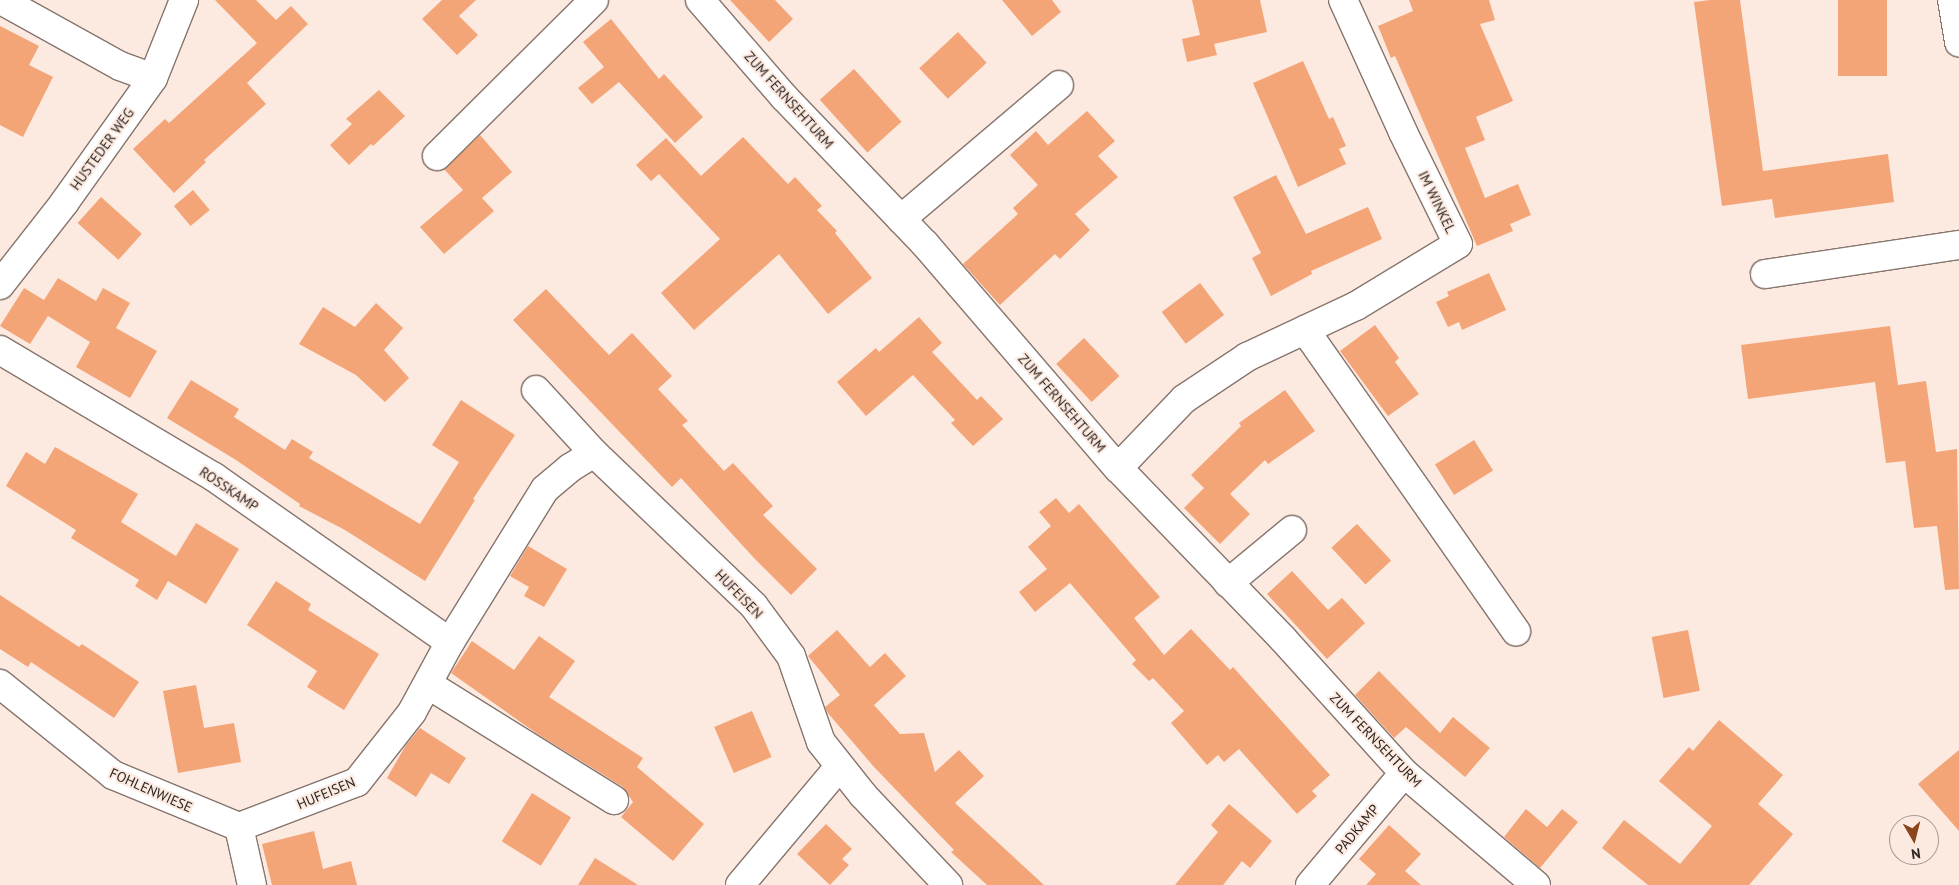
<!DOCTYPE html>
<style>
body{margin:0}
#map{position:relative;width:1959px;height:885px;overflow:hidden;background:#fce9e0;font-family:"PT Sans",sans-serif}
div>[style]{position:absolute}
.building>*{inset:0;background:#f4a578;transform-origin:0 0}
.roads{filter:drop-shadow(1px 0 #86756d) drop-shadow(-1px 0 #86756d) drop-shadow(0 1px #86756d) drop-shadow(0 -1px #86756d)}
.minor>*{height:28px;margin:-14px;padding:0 14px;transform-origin:14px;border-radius:14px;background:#fff}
span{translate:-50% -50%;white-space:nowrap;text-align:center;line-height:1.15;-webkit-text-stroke:4px #fce9e0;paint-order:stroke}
.street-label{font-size:14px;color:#2b2521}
.north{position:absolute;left:1889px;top:815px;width:50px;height:50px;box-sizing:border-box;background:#fce9e0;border:1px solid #a89b94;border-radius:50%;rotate:172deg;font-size:14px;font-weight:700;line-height:20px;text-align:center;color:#2b2521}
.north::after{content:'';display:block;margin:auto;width:18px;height:22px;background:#8a451b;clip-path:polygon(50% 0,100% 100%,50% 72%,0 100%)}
</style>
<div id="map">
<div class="building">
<div style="clip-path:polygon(215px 0,256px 0,276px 20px,291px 6px,308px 24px,247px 83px,266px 104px,204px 160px,206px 162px,174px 193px,133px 149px,165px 119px,169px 123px,257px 43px)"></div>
<div style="clip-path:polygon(442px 0,476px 0,459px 16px,478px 35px,457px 55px,422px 19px)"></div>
<div style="clip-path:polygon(730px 0,775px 0,793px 19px,769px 42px)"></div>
<div style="clip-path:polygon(1002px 0,1052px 0,1061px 12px,1032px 36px)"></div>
<div style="clip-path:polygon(1192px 0,1260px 0,1267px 32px,1214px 44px,1217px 55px,1187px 62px,1182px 39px,1200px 35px)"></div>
<div style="clip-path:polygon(1409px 0,1489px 0,1495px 20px,1480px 24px,1513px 101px,1476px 117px,1485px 140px,1465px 148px,1485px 198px,1518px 184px,1531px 215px,1510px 224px,1513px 231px,1477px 246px,1395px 56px,1391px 58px,1378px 26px,1413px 11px)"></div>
<div style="clip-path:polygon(1710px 0,1740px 0,1763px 171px,1888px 154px,1894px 202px,1775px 218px,1772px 199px,1722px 206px,1694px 2px)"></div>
<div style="left:1838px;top:0;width:49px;height:76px"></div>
<div style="clip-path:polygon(611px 19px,659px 79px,664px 74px,703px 117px,675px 143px,619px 82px,592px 104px,578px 88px,604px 67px,583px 42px)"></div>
<div style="clip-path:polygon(0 26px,39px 46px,29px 65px,53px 77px,23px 137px,0 125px)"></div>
<div style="left:958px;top:32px;width:42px;height:53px;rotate:47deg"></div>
<div style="clip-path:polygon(1303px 61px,1329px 119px,1333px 117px,1346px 146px,1339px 149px,1346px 164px,1298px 187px,1253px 83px)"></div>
<div style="left:854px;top:69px;width:71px;height:46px;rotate:48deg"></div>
<div style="clip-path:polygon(379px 90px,405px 116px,373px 146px,371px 144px,349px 165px,330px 145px,352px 124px,346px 119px)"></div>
<div style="clip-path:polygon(1087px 111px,1115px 141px,1098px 156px,1118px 177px,1075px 214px,1090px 230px,1060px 259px,1055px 254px,1000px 305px,963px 264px,1018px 214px,1013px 208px,1038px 185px,1010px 155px,1036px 131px,1048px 145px)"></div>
<div style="clip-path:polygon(480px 135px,512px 172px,482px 198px,494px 211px,444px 254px,420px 227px,463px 190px,444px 169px)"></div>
<div style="clip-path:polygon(743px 137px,788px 184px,795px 177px,822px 206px,817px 210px,837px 231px,835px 233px,872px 278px,828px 314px,779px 254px,694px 330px,661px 293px,720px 239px,659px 174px,651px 181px,636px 165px,666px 138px,701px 176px)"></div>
<div style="clip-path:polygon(1276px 175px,1306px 234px,1368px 207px,1382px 239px,1311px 271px,1312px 274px,1271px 296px,1252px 258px,1261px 253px,1233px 197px)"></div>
<div style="left:193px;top:190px;width:26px;height:25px;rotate:50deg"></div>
<div style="left:101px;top:197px;width:55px;height:35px;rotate:42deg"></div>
<div style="clip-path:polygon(1489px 273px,1506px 310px,1462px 330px,1459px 322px,1448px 327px,1436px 302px,1449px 296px,1447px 292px)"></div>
<div style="clip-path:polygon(58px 278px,96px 301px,103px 288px,130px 303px,116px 328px,157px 351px,130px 398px,76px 367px,90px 342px,48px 316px,30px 344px,0 326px,24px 288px,44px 300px)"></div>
<div style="left:1200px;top:283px;width:40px;height:48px;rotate:53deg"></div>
<div style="clip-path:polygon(546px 289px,609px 355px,632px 333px,672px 376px,658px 389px,688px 421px,682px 425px,724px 471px,733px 463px,773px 506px,763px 515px,817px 569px,791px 595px,754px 558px,681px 478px,672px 487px,513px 320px)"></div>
<div style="clip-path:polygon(376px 303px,403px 328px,384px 350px,409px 378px,385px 402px,356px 375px,299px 344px,323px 307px,355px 327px)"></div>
<div style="clip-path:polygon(919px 317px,942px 343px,932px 352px,977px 400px,981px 396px,1003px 419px,973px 446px,951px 423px,955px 420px,913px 375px,866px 416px,837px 382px,876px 348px,879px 352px)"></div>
<div style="clip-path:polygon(1375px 325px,1399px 358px,1395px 362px,1419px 394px,1388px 416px,1340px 351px)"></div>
<div style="clip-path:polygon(1890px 326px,1898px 385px,1926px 381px,1936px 452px,1957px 449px,1959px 589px,1945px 590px,1937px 526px,1914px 528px,1905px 461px,1886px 463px,1875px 382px,1748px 399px,1741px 345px)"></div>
<div style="left:1084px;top:338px;width:52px;height:38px;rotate:47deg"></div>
<div style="clip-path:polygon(191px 380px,239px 409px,234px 417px,285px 450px,292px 439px,313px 452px,309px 458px,420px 524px,459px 462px,432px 445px,461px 400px,515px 435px,473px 499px,475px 500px,425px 581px,345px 530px,299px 506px,300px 504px,236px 460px,167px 418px)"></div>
<div style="clip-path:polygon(1285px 390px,1315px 431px,1268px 464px,1265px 460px,1230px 494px,1250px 514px,1220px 544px,1184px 508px,1204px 488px,1191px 475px,1241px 426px,1239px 423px)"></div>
<div style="left:1474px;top:440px;width:36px;height:46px;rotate:58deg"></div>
<div style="clip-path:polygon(55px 447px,138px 494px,121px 522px,176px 556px,196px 523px,239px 549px,206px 604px,168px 581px,157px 600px,135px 586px,139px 580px,71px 538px,76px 530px,6px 486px,26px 452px,45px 464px)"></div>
<div style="clip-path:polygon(1056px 498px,1069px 513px,1079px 504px,1160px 597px,1134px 618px,1164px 655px,1191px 629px,1230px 670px,1233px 667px,1330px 775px,1312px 791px,1317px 796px,1297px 814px,1239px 749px,1224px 762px,1218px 755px,1207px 765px,1171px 723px,1184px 711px,1153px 678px,1149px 681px,1132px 664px,1136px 660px,1070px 583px,1035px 612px,1019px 592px,1047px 569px,1028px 547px,1051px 526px,1039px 512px)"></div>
<div style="left:1357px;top:524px;width:50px;height:35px;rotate:47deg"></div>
<div style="clip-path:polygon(528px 546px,567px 569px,544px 607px,524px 596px,529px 587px,510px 576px)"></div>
<div style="clip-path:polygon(1292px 571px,1328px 610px,1342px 598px,1365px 623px,1327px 659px,1267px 594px)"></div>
<div style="clip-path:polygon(276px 581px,311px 604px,308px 610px,379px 654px,344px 710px,307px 687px,317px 671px,247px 625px)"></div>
<div style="clip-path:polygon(0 595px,79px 647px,82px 644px,139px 682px,114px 718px,31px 662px,28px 667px,0 649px)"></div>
<div style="clip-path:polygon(837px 630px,870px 667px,885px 653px,906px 676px,874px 705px,900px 734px,924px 733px,935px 772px,959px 750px,984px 776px,955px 803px,1044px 885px,987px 885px,951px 852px,954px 850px,874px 767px,827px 712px,825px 707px,840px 695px,808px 656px)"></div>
<div style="left:1688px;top:630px;width:62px;height:37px;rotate:79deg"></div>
<div style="clip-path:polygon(539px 636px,575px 661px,549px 697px,643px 758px,637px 767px,704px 824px,673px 861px,621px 817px,633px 802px,623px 787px,539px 735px,451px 673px,472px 641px,514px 670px)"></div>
<div style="clip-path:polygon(1379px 671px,1440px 733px,1453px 717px,1490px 748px,1465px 777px,1406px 727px,1394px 738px,1355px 695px)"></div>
<div style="clip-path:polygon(196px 685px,204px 728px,234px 723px,241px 762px,178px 773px,163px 691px)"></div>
<div style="left:752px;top:711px;width:50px;height:41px;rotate:67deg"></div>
<div style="clip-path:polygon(1719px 720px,1783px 775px,1758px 804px,1793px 834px,1749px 885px,1648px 885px,1602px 848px,1624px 820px,1680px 864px,1712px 826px,1659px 781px,1689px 747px,1693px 751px)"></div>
<div style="clip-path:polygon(420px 728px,466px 758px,449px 784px,431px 773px,416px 797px,387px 778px,406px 745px)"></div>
<div style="clip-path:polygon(1959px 750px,1959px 831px,1918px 784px)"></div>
<div style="left:532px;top:793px;width:46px;height:57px;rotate:32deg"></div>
<div style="clip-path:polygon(1229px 804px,1272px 841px,1250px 868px,1242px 861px,1223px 885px,1175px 885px,1218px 832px,1211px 825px)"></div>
<div style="clip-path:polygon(1526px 809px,1547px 827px,1562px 809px,1578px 822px,1540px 868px,1504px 837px)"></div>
<div style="clip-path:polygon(826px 824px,852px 849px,842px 859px,849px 865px,830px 885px,797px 854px)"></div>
<div style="clip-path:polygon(1389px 825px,1421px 854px,1405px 871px,1421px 885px,1366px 885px,1376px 874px,1359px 859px)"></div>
<div style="clip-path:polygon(314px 831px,323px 869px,351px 861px,357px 885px,272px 885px,262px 844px)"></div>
<div style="clip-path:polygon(595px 858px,638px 885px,578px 885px)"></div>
</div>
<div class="roads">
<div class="minor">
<div style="left:1px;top:0;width:136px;rotate:29deg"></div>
<div style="left:120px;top:66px;width:35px;rotate:20deg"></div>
<div style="left:700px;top:0;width:128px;rotate:49.1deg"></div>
<div style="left:784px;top:97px;width:204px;rotate:46.2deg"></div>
<div style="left:925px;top:244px;width:296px;rotate:49.3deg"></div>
<div style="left:1118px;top:468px;width:238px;rotate:46deg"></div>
<div style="left:1283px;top:639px;width:181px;rotate:47.9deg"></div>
<div style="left:1404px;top:773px;width:173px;rotate:40.3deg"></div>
<div style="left:1952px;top:0;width:43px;rotate:80.5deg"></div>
<div style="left:437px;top:156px;width:221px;rotate:-44.8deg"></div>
<div style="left:901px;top:219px;width:207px;rotate:-40.3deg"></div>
<div style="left:1765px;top:274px;width:196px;rotate:-8.5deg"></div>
<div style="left:0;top:285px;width:104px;rotate:-52deg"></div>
<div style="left:64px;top:203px;width:153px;rotate:-54.5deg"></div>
<div style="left:153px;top:78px;width:84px;rotate:-68.3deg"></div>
<div style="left:1305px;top:330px;width:368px;rotate:55deg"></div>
<div style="left:0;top:350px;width:249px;rotate:30.7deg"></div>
<div style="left:214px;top:477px;width:288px;rotate:35deg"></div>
<div style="left:536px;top:390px;width:86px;rotate:47.4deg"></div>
<div style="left:1118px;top:468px;width:95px;rotate:-46.3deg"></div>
<div style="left:1184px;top:399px;width:76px;rotate:-33.7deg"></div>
<div style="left:1247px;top:357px;width:120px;rotate:-25.1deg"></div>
<div style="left:1356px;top:306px;width:119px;rotate:-31.3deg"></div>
<div style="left:1458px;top:244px;width:125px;rotate:-116.2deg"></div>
<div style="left:1403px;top:132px;width:145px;rotate:-114.4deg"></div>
<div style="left:1228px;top:583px;width:83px;rotate:-39.6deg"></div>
<div style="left:0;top:684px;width:145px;rotate:38.8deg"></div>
<div style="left:113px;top:775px;width:136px;rotate:22.4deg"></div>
<div style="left:429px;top:685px;width:218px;rotate:31.9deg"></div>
<div style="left:239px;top:827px;width:126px;rotate:-20.9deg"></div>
<div style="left:357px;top:782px;width:89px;rotate:-51.8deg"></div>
<div style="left:412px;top:712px;width:80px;rotate:-61.5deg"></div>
<div style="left:450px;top:642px;width:180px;rotate:-58.2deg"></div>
<div style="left:545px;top:489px;width:33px;rotate:-40deg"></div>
<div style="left:570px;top:468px;width:28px;rotate:-32deg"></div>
<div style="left:594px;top:453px;width:221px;rotate:43.7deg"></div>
<div style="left:754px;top:606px;width:62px;rotate:53.5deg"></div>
<div style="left:791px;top:656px;width:91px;rotate:70.8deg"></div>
<div style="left:821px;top:742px;width:68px;rotate:51.6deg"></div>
<div style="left:863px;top:795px;width:124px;rotate:46.6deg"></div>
<div style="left:239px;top:827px;width:59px;rotate:77.4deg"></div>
<div style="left:740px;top:885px;width:155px;rotate:-50deg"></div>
<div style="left:1310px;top:885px;width:146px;rotate:-50deg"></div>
</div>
</div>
<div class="street-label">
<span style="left:789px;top:100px;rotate:48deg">ZUM FERNSEHTURM</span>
<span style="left:102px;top:149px;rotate:-54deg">HUSTEDER WEG</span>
<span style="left:1437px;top:202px;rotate:64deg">IM WINKEL</span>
<span style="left:1062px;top:403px;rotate:49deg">ZUM FERNSEHTURM</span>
<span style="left:229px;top:489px;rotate:34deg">ROSSKAMP</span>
<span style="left:739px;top:594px;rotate:46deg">HUFEISEN</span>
<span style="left:1376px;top:740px;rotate:46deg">ZUM FERNSEHTURM</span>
<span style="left:151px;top:790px;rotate:24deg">FOHLENWIESE</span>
<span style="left:326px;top:793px;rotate:-23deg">HUFEISEN</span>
<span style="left:1357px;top:829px;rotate:-50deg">PADKAMP</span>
</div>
<div class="north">N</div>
</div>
